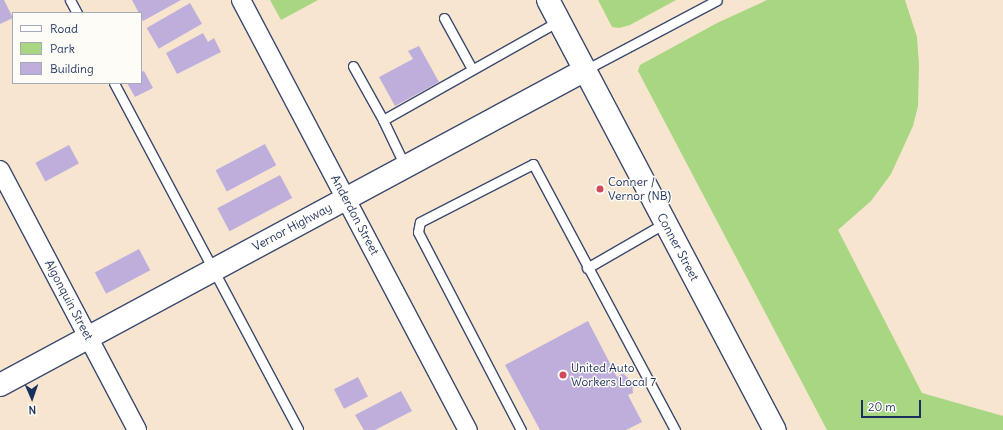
<!DOCTYPE html>
<style>
body{margin:0}
#map{position:relative;width:1003px;height:430px;overflow:hidden;background:#f7e5d0;font-family:Delius,sans-serif}
div>[style]{position:absolute}
.green>*{inset:0;background:#a9d683}
.building>*{inset:0;background:#beaedc;transform-origin:0 0}
.roads{filter:drop-shadow(1px 0 #3c4a6f) drop-shadow(-1px 0 #3c4a6f) drop-shadow(0 1px #3c4a6f) drop-shadow(0 -1px #3c4a6f)}
.lane>*{height:9px;margin:-4.5px;padding:0 4.5px;transform-origin:4.5px;border-radius:4.5px;background:#fff}
.street>*{height:18px;margin:-9px;padding:0 9px;transform-origin:9px;border-radius:9px;background:#fff}
.secondary>*{height:22px;margin:-11px;padding:0 11px;transform-origin:11px;border-radius:11px;background:#fff}
.dots>*{width:11px;height:11px;translate:-50% -50%;box-sizing:border-box;border:2px solid #fdfcf7;border-radius:50%}
span{translate:-50% -50%;white-space:nowrap;text-align:center;line-height:1.15;-webkit-text-stroke:3px #fdfcf7;paint-order:stroke}
.poi-label{font-size:12px;color:#1b2f5e}
.left{translate:0 -50%;text-align:left}
.street-label{font-size:12px;color:#1b2f5e}
.legend{position:absolute;left:12px;top:12px;width:130px;height:72px;box-sizing:border-box;background:#fdfcf7;border:1px solid #a3aaba;margin:0;padding:5px 7px;list-style:none;font-size:12px;color:#1b2f5e}
.legend li{display:flex;align-items:center;gap:8px;height:20px}
.legend b{width:20px;border:1px solid #a3aaba}
.north{position:absolute;left:12px;top:378px;width:40px;height:40px;-webkit-text-stroke:3px #fdfcf7;paint-order:stroke;rotate:178deg;font-size:11px;font-weight:700;line-height:16px;text-align:center;color:#1b2f5e}
.north::after{content:'';display:block;margin:auto;width:14px;height:18px;background:#1b2f5e;clip-path:polygon(50% 0,100% 100%,50% 72%,0 100%)}
.scale{position:absolute;left:861px;top:400px;width:60px;height:18px;box-sizing:border-box;border:2px solid #1b2f5e;border-top:0;padding-left:5px;font-size:12px;line-height:14px;white-space:nowrap;color:#1b2f5e;-webkit-text-stroke:3px #fdfcf7;paint-order:stroke}
</style>
<div id="map">
<div class="green">
<div style="clip-path:polygon(270px 0,318px 0,281px 20px)"></div>
<div style="clip-path:polygon(598px 0,676px 0,630px 25px,619px 28px,612px 27px)"></div>
<div style="clip-path:polygon(767px 0,905px 0,917px 37px,919px 65px,918px 106px,913px 126px,891px 174px,871px 201px,838px 230px,922px 393px,1003px 416px,1003px 430px,827px 430px,638px 71px,640px 65px,717px 23px)"></div>
</div>
<div class="building">
<div style="clip-path:polygon(0 0,4px 0,13px 18px,0 24px)"></div>
<div style="clip-path:polygon(132px 0,181px 0,143px 21px)"></div>
<div style="left:190px;top:3px;width:24px;height:50px;rotate:60deg"></div>
<div style="clip-path:polygon(203px 33px,208px 42px,214px 38px,221px 52px,177px 74px,166px 53px)"></div>
<div style="clip-path:polygon(419px 46px,439px 82px,395px 106px,379px 77px,413px 59px,408px 51px)"></div>
<div style="clip-path:polygon(144px 71px,153px 88px,135px 97px,127px 83px,141px 83px,141px 72px)"></div>
<div style="left:265px;top:144px;width:24px;height:56px;rotate:62deg"></div>
<div style="left:69px;top:145px;width:21px;height:38px;rotate:62deg"></div>
<div style="left:280px;top:175px;width:26px;height:71px;rotate:62deg"></div>
<div style="left:139px;top:249px;width:24px;height:50px;rotate:62deg"></div>
<div style="clip-path:polygon(588px 321px,617px 377px,623px 373px,632px 382px,633px 393px,628px 395px,642px 422px,626px 430px,540px 430px,505px 365px)"></div>
<div style="left:358px;top:377px;width:22px;height:27px;rotate:63deg"></div>
<div style="clip-path:polygon(401px 391px,412px 411px,375px 430px,364px 430px,355px 415px)"></div>
</div>
<div class="roads">
<div class="lane">
<div style="left:70px;top:0;width:15px;rotate:62deg"></div>
<div style="left:444px;top:18px;width:58px;rotate:61.2deg"></div>
<div style="left:353px;top:66px;width:62px;rotate:60.9deg"></div>
<div style="left:585px;top:70px;width:149px;rotate:-27.9deg"></div>
<div style="left:114px;top:83px;width:392px;rotate:62deg"></div>
<div style="left:405px;top:166px;width:51px;rotate:-115.6deg"></div>
<div style="left:383px;top:120px;width:202px;rotate:-29.4deg"></div>
<div style="left:587px;top:268px;width:90px;rotate:-30deg"></div>
<div style="left:521px;top:430px;width:223px;rotate:-117.5deg"></div>
<div style="left:418px;top:232px;width:10px;rotate:-79deg"></div>
<div style="left:420px;top:222px;width:127px;rotate:-27.2deg"></div>
<div style="left:533px;top:164px;width:302px;rotate:61.9deg"></div>
</div>
<div class="street">
<div style="left:241px;top:0;width:486px;rotate:62.2deg"></div>
<div style="left:0;top:170px;width:294px;rotate:62.2deg"></div>
</div>
<div class="secondary">
<div style="left:548px;top:0;width:486px;rotate:62.2deg"></div>
<div style="left:0;top:385px;width:664px;rotate:-28.3deg"></div>
</div>
</div>
<div class="dots">
<div style="left:600px;top:189px;background:#d1495b"></div>
<div style="left:563px;top:375px;background:#d1495b"></div>
</div>
<div class="poi-label">
<span class="left" style="left:608px;top:189px">Conner /<br>Vernor (NB)</span>
<span class="left" style="left:571px;top:375px">United Auto<br>Workers Local 7</span>
</div>
<div class="street-label">
<span style="left:355px;top:215px;rotate:62deg">Anderdon Street</span>
<span style="left:292px;top:227px;rotate:-28deg">Vernor Highway</span>
<span style="left:678px;top:247px;rotate:62deg">Conner Street</span>
<span style="left:69px;top:300px;rotate:62deg">Algonquin Street</span>
</div>
<ul class="legend">
<li><b style="height:5px;background:#fff"></b>Road</li>
<li><b style="height:11px;background:#a9d683"></b>Park</li>
<li><b style="height:11px;background:#beaedc"></b>Building</li>
</ul>
<div class="north">N</div>
<div class="scale">20 m</div>
</div>
